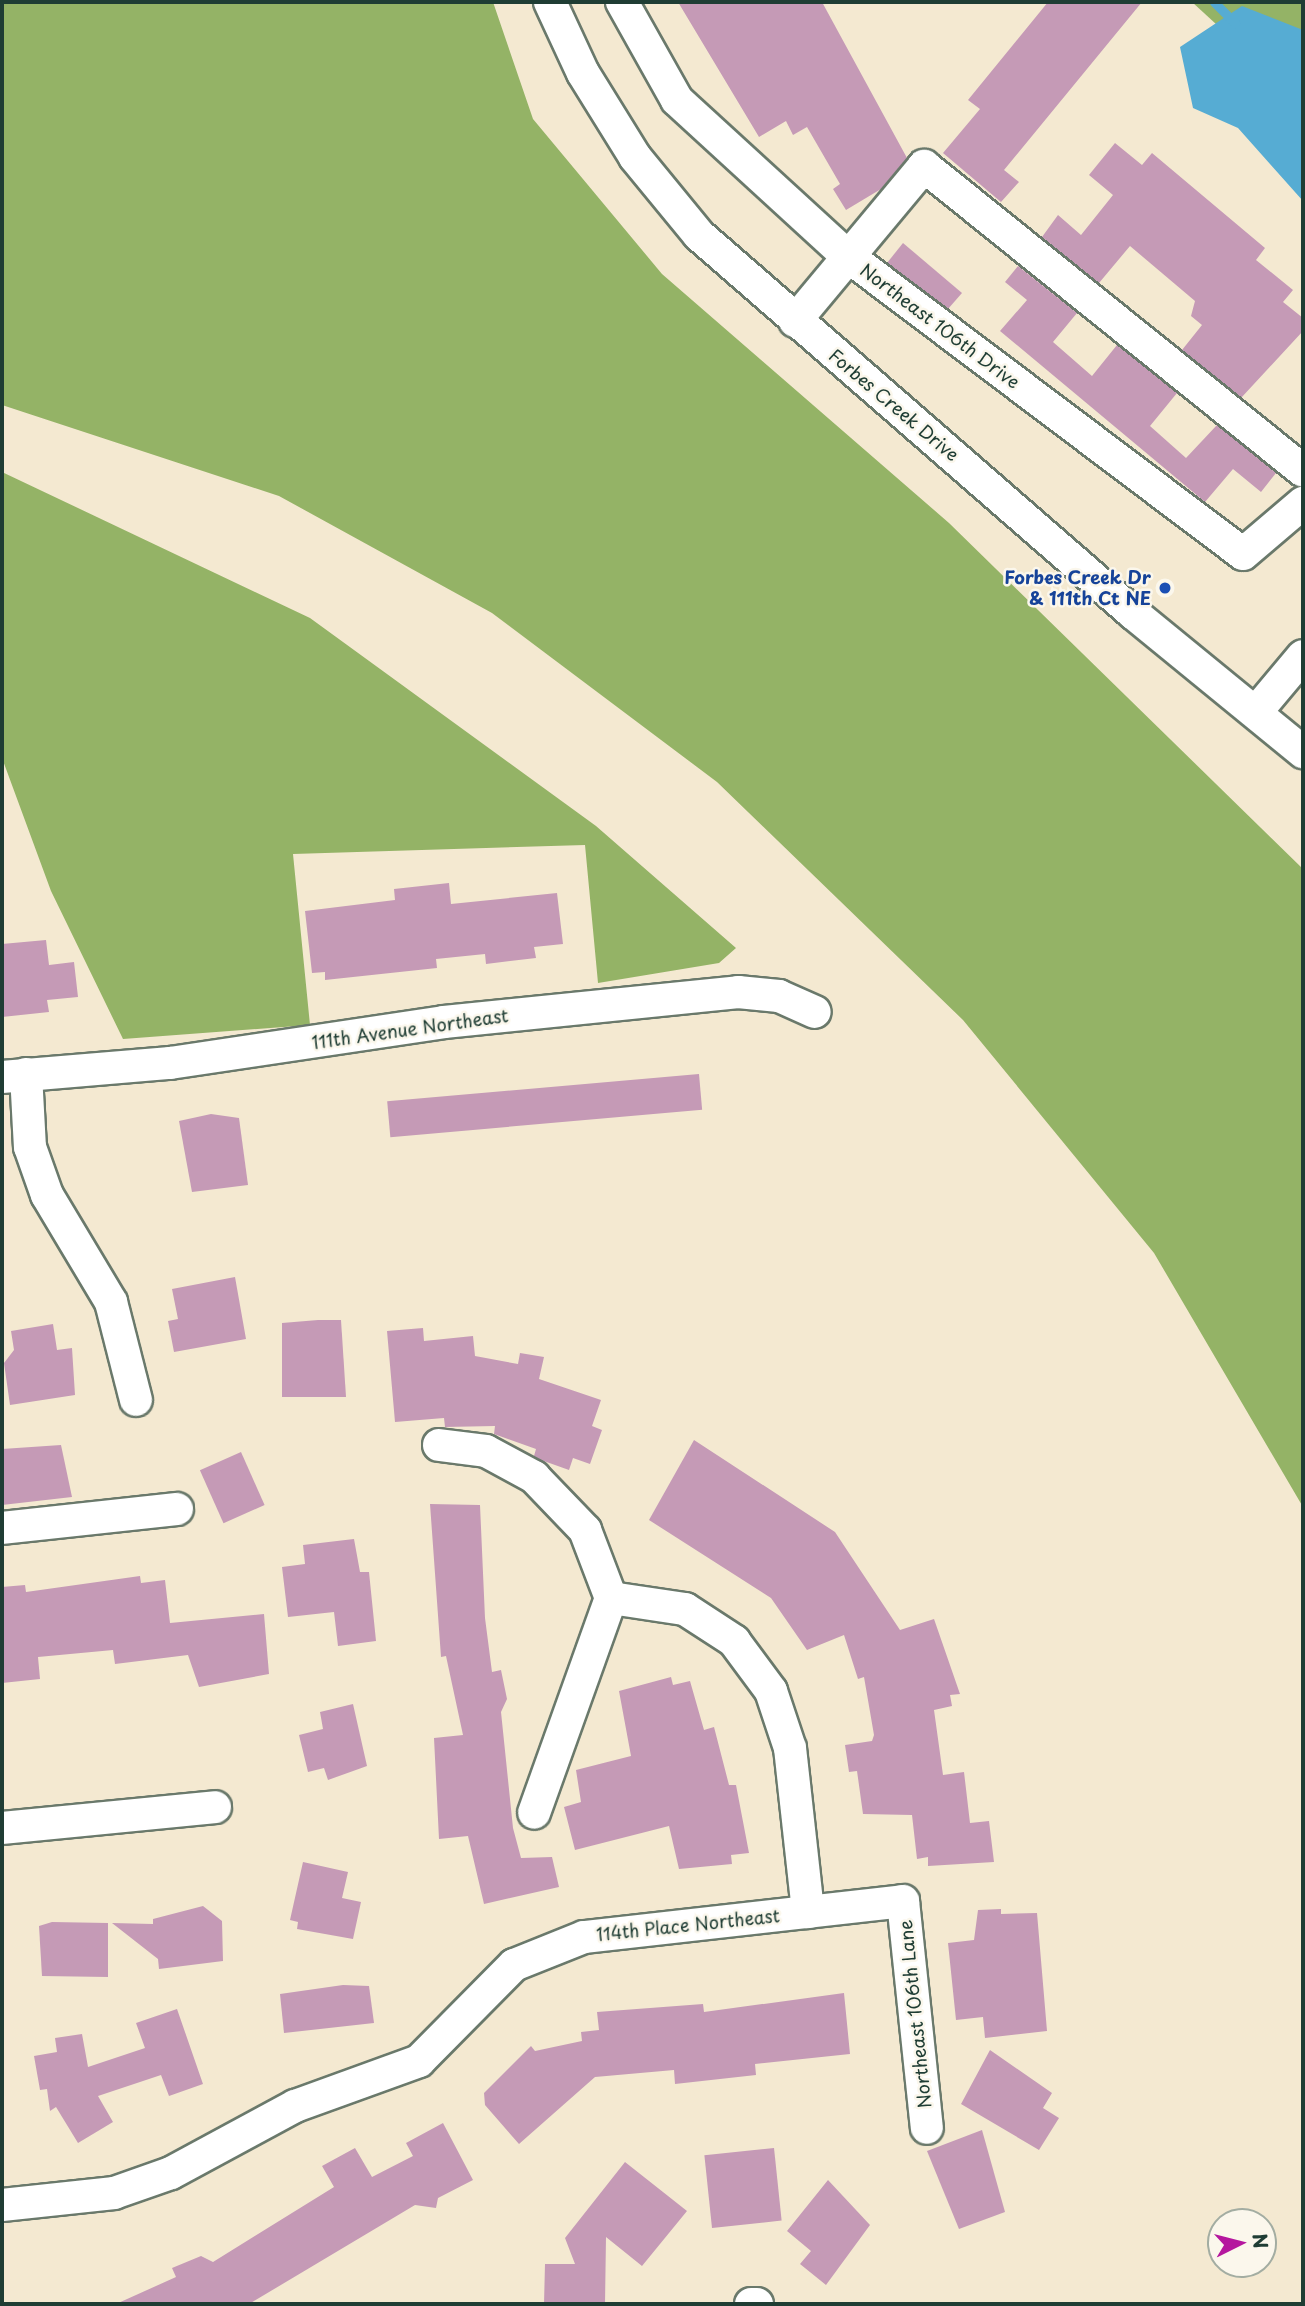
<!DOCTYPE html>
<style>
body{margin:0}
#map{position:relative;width:1305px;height:2306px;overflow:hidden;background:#f4e9d1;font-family:"Playpen Sans",sans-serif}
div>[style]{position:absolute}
.forest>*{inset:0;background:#94b366}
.water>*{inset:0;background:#56acd3}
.stream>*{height:9px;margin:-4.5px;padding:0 4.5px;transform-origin:4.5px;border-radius:4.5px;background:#56acd3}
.building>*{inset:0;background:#c59ab6;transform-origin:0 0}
.roads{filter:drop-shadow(2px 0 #6a796b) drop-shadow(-2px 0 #6a796b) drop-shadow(0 2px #6a796b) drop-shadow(0 -2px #6a796b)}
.minor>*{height:32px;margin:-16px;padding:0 16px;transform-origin:16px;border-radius:16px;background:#fff}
.dots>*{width:19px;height:19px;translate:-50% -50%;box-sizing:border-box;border:4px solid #fbf7ec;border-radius:50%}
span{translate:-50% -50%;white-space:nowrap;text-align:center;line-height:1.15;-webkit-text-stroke:5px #fbf7ec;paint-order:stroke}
.street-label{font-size:18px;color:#1f3d34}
.transit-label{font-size:18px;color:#164399;font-weight:700}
.right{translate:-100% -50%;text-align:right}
.frame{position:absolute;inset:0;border:4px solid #1f3d34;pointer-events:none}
.north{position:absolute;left:1207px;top:2208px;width:70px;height:70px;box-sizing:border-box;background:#fbf7ec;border:2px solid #a3ada2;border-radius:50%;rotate:84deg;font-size:19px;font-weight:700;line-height:28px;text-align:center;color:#1f3d34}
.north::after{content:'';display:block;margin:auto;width:24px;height:32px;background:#b5179e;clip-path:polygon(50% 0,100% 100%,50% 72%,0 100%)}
</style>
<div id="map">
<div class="forest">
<div style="clip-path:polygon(2px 2px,493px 2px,533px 119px,662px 274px,949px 523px,1303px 869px,1303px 1507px,1154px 1253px,963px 1020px,717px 782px,492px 613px,279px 496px,2px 405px)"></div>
<div style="clip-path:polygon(1192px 2px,1303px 2px,1303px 104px)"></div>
<div style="clip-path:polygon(2px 472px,310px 618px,596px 826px,736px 948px,719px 963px,598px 983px,585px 845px,293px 854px,310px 1025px,123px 1039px,51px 891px,2px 758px)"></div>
</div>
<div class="water">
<div style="clip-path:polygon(1242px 6px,1303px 30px,1303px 201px,1238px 128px,1193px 108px,1180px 47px)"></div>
</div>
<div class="stream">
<div style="left:1214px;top:2px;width:30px;rotate:45deg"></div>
</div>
<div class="building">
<div style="clip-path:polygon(678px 2px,822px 2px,907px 158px,881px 189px,846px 210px,833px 189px,840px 184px,807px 127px,793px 135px,786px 121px,759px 137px)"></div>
<div style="clip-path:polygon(1048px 2px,1142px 2px,1004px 170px,1019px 182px,1001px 202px,943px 153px,980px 109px,968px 100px)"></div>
<div style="clip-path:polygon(1115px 143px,1142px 165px,1152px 153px,1265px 248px,1256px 260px,1293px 290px,1283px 302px,1303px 318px,1303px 331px,1241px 398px,1182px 350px,1202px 325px,1191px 316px,1195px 301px,1130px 246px,1099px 283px,1042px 237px,1058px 215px,1081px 235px,1113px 195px,1089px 175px)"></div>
<div style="clip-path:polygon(903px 243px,962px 293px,948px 309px,887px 263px)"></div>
<div style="clip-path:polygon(1018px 266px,1077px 313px,1053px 342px,1092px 376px,1117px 345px,1177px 393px,1150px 426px,1186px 458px,1217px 425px,1276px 473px,1261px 492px,1233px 469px,1205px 502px,1000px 331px,1027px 300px,1005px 282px)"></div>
<div style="clip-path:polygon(449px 883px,451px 904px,557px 893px,563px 944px,534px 947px,536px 958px,486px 964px,485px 954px,436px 959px,437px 968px,325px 980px,325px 972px,312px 973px,305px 911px,395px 900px,394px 889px)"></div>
<div style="clip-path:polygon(46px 940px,49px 965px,74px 962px,78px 997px,47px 1000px,49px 1012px,2px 1017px,2px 944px)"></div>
<div style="left:699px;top:1074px;width:36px;height:313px;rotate:85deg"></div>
<div style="clip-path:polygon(211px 1114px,239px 1118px,248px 1185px,192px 1192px,179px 1121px)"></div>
<div style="clip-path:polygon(235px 1277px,246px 1339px,174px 1352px,168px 1321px,178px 1319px,172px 1289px)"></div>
<div style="clip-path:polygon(318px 1320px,341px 1320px,346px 1397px,282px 1397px,282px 1323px)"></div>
<div style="clip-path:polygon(53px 1324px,57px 1350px,72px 1348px,75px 1395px,10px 1405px,4px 1363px,14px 1350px,11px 1331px)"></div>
<div style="clip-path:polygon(423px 1328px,424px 1341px,473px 1336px,475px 1356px,518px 1364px,520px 1353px,544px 1357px,539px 1379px,601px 1400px,592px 1426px,602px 1430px,590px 1464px,573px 1458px,569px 1470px,541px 1460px,534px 1456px,536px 1449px,494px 1434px,495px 1426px,445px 1427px,444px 1418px,395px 1422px,387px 1331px)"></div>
<div style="clip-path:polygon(694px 1440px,835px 1532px,900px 1630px,934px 1619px,960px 1694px,950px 1695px,952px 1706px,934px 1710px,943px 1775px,964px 1772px,970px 1823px,989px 1821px,994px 1862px,928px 1866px,928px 1857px,917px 1859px,912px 1815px,863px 1814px,857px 1771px,849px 1772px,845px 1745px,872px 1741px,874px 1735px,864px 1677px,858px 1679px,844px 1635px,807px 1650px,771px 1598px,649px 1520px)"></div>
<div style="clip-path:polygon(61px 1445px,72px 1497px,2px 1505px,2px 1449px)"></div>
<div style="left:241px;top:1452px;width:58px;height:45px;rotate:66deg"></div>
<div style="clip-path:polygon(430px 1504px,480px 1505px,485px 1618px,492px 1672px,501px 1670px,507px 1699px,501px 1712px,513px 1828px,521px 1858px,552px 1857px,559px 1887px,484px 1904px,468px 1836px,439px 1839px,434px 1738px,463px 1735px,446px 1656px,441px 1657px)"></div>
<div style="clip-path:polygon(354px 1539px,360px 1572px,369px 1572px,376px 1641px,338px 1646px,334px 1612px,288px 1617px,282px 1567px,305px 1564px,303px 1545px)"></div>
<div style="clip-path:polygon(140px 1576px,141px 1583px,165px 1580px,170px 1623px,264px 1614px,269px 1674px,199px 1687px,188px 1655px,115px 1664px,113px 1650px,38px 1657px,40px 1679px,2px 1683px,2px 1587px,25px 1585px,26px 1592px)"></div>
<div style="clip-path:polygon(671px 1677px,673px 1685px,690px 1681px,704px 1730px,714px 1727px,729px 1785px,736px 1785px,749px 1853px,731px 1855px,732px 1864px,679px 1869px,669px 1826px,575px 1850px,564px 1807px,581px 1802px,576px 1770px,631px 1756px,619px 1691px)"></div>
<div style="clip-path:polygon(353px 1704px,367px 1766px,328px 1780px,324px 1768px,308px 1772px,299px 1735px,323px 1729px,320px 1712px)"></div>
<div style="clip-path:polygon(303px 1862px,348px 1872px,342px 1898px,361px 1902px,353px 1939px,297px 1929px,298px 1922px,290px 1920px)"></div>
<div style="clip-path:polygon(203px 1906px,222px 1921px,223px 1961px,159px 1969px,158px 1959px,112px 1923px,153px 1924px,153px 1919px)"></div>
<div style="clip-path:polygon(1001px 1909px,1001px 1914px,1037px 1913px,1047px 2031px,985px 2038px,983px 2017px,956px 2020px,948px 1943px,974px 1940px,978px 1910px)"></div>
<div style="clip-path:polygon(52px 1922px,108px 1923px,108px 1977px,42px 1976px,39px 1926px)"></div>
<div style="clip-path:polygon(343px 1985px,369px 1986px,374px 2023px,284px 2033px,280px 1994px)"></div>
<div style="clip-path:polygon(844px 1993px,850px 2054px,755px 2064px,756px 2075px,675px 2084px,674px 2070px,595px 2077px,519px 2144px,485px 2105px,484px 2093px,531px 2046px,535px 2051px,582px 2041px,581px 2032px,599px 2030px,597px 2012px,703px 2004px,704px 2012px)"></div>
<div style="clip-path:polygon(177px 2009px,203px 2084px,169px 2096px,161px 2075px,98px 2096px,113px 2122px,78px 2143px,56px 2107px,50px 2111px,47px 2089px,40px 2090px,34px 2056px,57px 2052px,55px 2038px,82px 2034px,88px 2067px,145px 2048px,136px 2023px)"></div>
<div style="clip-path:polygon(990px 2050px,1052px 2093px,1043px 2108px,1059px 2118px,1039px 2150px,961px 2104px)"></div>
<div style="clip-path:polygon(443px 2123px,473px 2180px,438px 2198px,436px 2208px,415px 2205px,249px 2304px,116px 2304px,176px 2277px,172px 2268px,201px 2256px,213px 2262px,334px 2187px,322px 2166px,355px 2148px,372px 2177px,413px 2156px,406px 2143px)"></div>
<div style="clip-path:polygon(982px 2130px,1005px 2212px,959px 2229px,927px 2151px)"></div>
<div style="left:774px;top:2148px;width:73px;height:70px;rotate:84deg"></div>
<div style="clip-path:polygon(625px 2162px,687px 2211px,642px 2266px,606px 2237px,605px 2304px,544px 2304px,545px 2264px,575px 2264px,565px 2238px)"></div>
<div style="clip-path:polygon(828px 2180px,870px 2225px,826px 2285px,800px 2264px,811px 2251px,787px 2231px)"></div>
</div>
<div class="roads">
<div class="minor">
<div style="left:550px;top:2px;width:78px;rotate:65.1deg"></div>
<div style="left:583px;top:73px;width:99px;rotate:58.2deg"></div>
<div style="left:635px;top:157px;width:101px;rotate:50.6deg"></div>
<div style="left:699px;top:235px;width:576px;rotate:41.05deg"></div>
<div style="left:1133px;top:613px;width:220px;rotate:39.3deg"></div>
<div style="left:622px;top:2px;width:112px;rotate:60.7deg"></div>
<div style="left:677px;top:100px;width:228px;rotate:42.5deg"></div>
<div style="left:845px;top:254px;width:498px;rotate:37deg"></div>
<div style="left:1243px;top:554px;width:79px;rotate:-40.4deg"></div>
<div style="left:795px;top:321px;width:202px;rotate:-50.2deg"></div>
<div style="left:924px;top:166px;width:486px;rotate:38.8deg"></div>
<div style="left:1256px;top:712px;width:73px;rotate:-50deg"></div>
<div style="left:26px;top:1074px;width:73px;rotate:86.9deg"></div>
<div style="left:30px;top:1147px;width:51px;rotate:70.5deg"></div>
<div style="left:47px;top:1195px;width:125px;rotate:59.1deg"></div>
<div style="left:111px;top:1302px;width:101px;rotate:75.7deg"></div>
<div style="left:2px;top:1077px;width:169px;rotate:-4.8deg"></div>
<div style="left:170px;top:1063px;width:277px;rotate:-8.5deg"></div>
<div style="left:444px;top:1022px;width:296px;rotate:-5.8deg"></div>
<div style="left:738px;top:992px;width:41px;rotate:5.6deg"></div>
<div style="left:779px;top:996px;width:39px;rotate:24deg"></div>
<div style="left:439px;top:1445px;width:47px;rotate:7.3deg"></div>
<div style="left:486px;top:1451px;width:55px;rotate:28.4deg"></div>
<div style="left:534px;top:1477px;width:74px;rotate:46.1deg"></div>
<div style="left:585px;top:1530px;width:73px;rotate:69.1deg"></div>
<div style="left:611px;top:1598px;width:228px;rotate:109.7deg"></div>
<div style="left:2px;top:1528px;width:176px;rotate:-6.2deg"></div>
<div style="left:611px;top:1598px;width:75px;rotate:8.5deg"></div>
<div style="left:685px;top:1609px;width:59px;rotate:33.1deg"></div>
<div style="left:734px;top:1641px;width:62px;rotate:53.5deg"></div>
<div style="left:771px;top:1691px;width:60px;rotate:71.6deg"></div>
<div style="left:790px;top:1748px;width:165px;rotate:83.7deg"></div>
<div style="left:2px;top:1828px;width:214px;rotate:-5.6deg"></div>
<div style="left:2px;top:2205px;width:113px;rotate:-6.1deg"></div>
<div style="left:114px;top:2193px;width:60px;rotate:-19.3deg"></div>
<div style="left:171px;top:2173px;width:141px;rotate:-28.4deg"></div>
<div style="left:295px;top:2106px;width:132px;rotate:-19.9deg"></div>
<div style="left:419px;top:2061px;width:135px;rotate:-45.3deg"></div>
<div style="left:514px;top:1965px;width:75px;rotate:-21.8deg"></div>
<div style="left:584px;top:1937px;width:321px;rotate:-6.4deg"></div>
<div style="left:903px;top:1901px;width:228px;rotate:84deg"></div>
<div style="left:751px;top:2304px;width:6px"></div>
</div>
</div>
<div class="dots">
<div style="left:1165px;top:588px;background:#1a4fb4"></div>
</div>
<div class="street-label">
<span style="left:940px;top:326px;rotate:37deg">Northeast 106th Drive</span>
<span style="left:894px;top:405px;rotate:40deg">Forbes Creek Drive</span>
<span style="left:410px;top:1029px;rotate:-8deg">111th Avenue Northeast</span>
<span style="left:688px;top:1925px;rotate:-6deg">114th Place Northeast</span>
<span style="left:915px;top:2014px;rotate:-96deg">Northeast 106th Lane</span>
</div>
<div class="transit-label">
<span class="right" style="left:1151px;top:588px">Forbes Creek Dr<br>&amp; 111th Ct NE</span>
</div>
<div class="frame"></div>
<div class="north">N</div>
</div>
